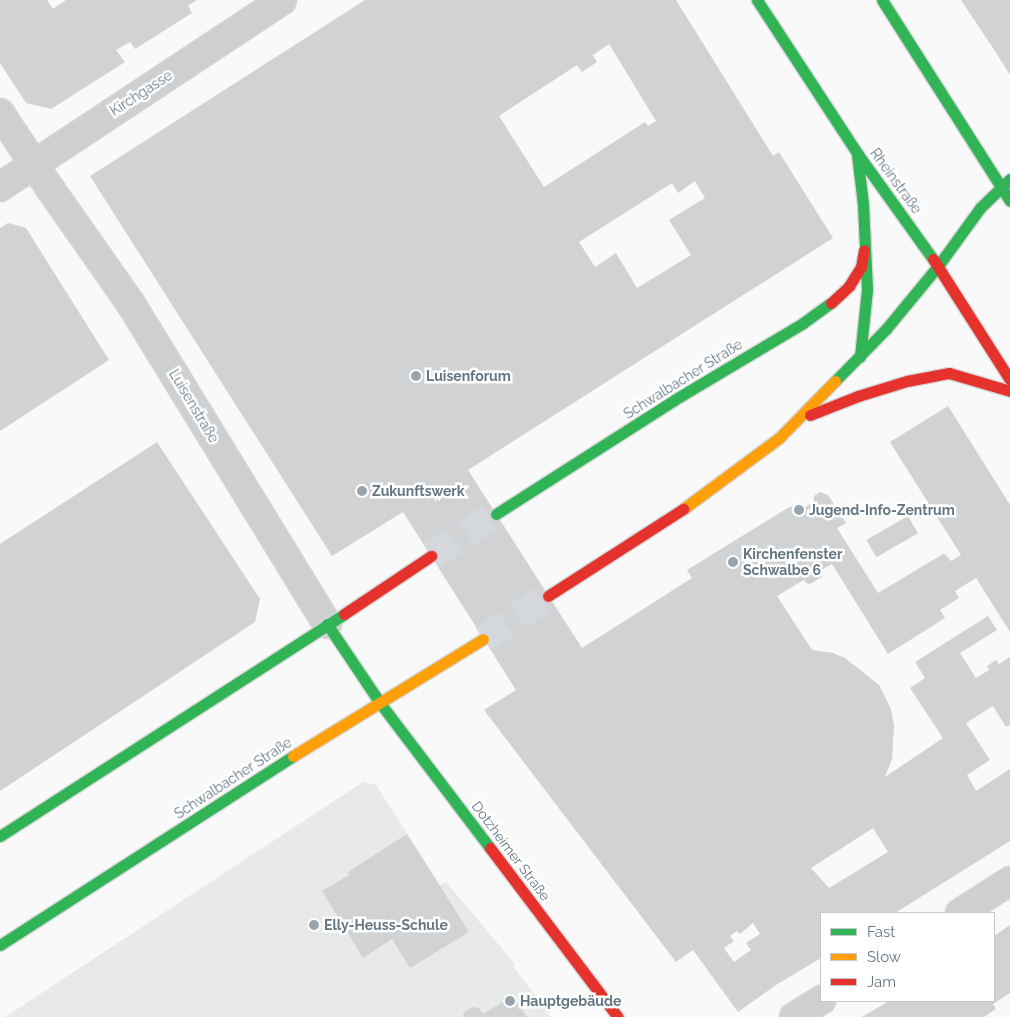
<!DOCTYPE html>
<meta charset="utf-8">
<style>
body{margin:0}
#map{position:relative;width:1010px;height:1017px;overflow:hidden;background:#f9f9f9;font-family:Raleway,sans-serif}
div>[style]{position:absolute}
.built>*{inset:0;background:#e8e9e9}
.building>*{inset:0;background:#d0d2d3;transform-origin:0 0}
.secondary-tunnel>*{height:28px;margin-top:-14px;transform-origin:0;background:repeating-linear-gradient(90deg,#d4d8dc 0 28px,transparent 0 42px)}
.roads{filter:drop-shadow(1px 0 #d5d6d7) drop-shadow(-1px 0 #d5d6d7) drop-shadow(0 1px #d5d6d7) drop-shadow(0 -1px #d5d6d7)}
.street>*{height:28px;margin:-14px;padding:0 14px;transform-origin:14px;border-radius:14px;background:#cecfd0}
.fast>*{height:11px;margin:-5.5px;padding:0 5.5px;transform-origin:5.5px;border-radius:5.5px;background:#30b455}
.slow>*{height:11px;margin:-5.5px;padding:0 5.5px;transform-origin:5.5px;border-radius:5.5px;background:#ff9f0a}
.jam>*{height:11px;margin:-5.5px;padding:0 5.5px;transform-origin:5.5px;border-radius:5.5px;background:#e5322d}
.dots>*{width:14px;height:14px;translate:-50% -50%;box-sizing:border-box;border:2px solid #fff;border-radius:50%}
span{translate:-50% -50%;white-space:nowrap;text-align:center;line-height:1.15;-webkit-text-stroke:5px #fff;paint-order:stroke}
.street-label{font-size:14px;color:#657683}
.poi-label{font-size:14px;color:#657683;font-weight:700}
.left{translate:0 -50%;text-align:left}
.legend{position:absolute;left:820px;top:912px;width:175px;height:90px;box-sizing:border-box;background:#fff;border:1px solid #c1c8cd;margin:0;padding:6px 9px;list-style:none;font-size:15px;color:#657683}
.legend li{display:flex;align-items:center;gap:10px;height:25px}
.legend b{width:25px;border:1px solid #c1c8cd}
</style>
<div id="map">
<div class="built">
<div style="clip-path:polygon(363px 782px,376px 785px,440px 885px,446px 882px,515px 964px,513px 966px,551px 1017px,5px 1017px)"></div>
</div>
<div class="building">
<div style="clip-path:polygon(0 0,47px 0,53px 9px,66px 0,197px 0,188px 6px,192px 13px,135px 49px,130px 42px,116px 50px,125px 62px,51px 109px,26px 103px,0 63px)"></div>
<div style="clip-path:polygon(evenodd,365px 0,676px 0,773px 156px,779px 152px,833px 238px,468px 470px,582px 648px,692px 578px,687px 570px,791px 506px,794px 511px,802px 506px,806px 507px,814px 501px,814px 496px,820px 492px,828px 495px,846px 523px,837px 528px,878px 593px,943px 554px,946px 555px,951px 561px,961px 555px,890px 442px,948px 406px,1010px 505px,1010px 632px,976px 578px,955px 591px,959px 598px,940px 610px,945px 618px,888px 654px,832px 564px,821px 570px,822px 577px,810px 584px,806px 583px,804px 580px,777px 596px,812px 650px,833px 653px,845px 658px,879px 685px,891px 709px,894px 726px,892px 759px,885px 777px,943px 738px,910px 688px,925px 678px,915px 662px,988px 616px,997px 630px,960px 653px,976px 678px,989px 670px,987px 666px,996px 660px,999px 664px,1010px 657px,1010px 725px,1006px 727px,993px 706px,966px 723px,990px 760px,967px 775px,976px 791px,1010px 769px,1010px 841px,895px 913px,821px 913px,821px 958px,776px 985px,738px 1012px,693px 950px,676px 962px,484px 710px,516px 690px,403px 512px,332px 556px,90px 176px,365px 0,609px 44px,656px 121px,648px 126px,645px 122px,544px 187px,499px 116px,577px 65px,582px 72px,597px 62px,593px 55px,609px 44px,365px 0,695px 181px,705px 198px,669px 220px,691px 255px,637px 288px,616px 253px,595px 267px,579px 242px,672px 183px,678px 193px,695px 181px,365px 0,873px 828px,888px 852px,829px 888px,811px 868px,873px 828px,365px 0,753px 923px,760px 934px,746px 943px,751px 950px,734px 962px,724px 948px,734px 941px,730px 936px,737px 931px,740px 934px,753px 923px)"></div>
<div style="clip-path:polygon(961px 0,1010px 0,1010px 75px,995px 51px)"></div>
<div style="clip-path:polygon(8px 223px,26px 228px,109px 360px,0 431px,0 228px)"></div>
<div style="clip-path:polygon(157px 442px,260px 599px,255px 622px,0 791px,0 544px)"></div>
<div style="left:908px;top:516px;width:20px;height:48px;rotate:60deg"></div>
<div style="clip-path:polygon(407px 834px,469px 932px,410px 968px,392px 939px,363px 958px,322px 891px,349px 875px,348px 872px)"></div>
<div style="clip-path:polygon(1010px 925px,1010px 993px,993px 1004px,996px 1009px,984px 1017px,862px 1017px,889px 1001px,994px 1001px,994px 936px)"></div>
<div style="clip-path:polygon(513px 996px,527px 1017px,463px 1017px,464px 1012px,472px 1007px,479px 1008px,483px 1014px)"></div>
</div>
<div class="secondary-tunnel">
<div style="left:431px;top:556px;width:77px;rotate:-32.9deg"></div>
<div style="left:483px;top:639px;width:78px;rotate:-33.5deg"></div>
</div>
<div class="roads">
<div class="street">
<div style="left:0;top:113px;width:89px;rotate:56.5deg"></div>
<div style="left:49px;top:187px;width:143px;rotate:55deg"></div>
<div style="left:131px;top:304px;width:375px;rotate:58.5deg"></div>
<div style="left:0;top:187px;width:338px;rotate:-33.5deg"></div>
<div style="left:960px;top:913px;width:59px;rotate:-32.6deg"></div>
<div style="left:794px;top:1017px;width:32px;rotate:-32deg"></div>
</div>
<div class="fast">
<div style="left:757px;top:0;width:183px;rotate:56.8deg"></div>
<div style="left:857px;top:153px;width:130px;rotate:54.4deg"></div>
<div style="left:882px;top:0;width:238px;rotate:57.5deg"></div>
<div style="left:857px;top:154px;width:50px;rotate:83.2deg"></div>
<div style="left:863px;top:204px;width:86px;rotate:87.3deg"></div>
<div style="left:867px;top:290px;width:67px;rotate:96deg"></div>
<div style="left:835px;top:381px;width:73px;rotate:-45.6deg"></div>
<div style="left:886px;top:329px;width:82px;rotate:-50.5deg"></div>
<div style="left:938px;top:266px;width:72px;rotate:-54.1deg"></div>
<div style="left:980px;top:208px;width:42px;rotate:-44deg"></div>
<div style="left:496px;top:514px;width:211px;rotate:-32.6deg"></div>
<div style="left:674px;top:400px;width:150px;rotate:-30.8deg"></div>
<div style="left:803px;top:323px;width:34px;rotate:-36deg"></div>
<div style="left:327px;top:624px;width:95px;rotate:56.1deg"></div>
<div style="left:380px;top:703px;width:182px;rotate:52.8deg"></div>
<div style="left:0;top:836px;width:409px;rotate:-32.8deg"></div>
<div style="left:0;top:945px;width:349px;rotate:-32.8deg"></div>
</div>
<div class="slow">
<div style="left:683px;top:509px;width:119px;rotate:-36.5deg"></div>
<div style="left:779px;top:438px;width:80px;rotate:-45.5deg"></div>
<div style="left:293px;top:756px;width:223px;rotate:-31.6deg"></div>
</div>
<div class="jam">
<div style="left:933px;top:259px;width:143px;rotate:57.5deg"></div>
<div style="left:831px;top:303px;width:25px;rotate:-43deg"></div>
<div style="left:849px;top:286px;width:22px;rotate:-58deg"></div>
<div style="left:861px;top:267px;width:17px;rotate:-80deg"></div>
<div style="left:810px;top:415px;width:52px;rotate:-21.6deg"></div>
<div style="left:858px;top:396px;width:51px;rotate:-17deg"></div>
<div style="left:907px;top:381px;width:43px;rotate:-10.8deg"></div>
<div style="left:949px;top:373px;width:64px;rotate:16.4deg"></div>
<div style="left:548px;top:596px;width:161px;rotate:-32.8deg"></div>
<div style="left:344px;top:614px;width:105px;rotate:-33.7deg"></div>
<div style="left:490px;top:848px;width:212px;rotate:52.9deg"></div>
</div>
</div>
<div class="dots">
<div style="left:416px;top:376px;background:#99a4ac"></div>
<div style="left:362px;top:491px;background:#99a4ac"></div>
<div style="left:799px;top:510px;background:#99a4ac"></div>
<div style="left:733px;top:562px;background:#99a4ac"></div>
<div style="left:314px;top:925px;background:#99a4ac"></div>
<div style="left:510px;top:1001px;background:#99a4ac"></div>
</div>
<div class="street-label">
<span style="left:141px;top:93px;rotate:-33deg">Kirchgasse</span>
<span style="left:896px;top:181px;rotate:54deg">Rheinstraße</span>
<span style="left:683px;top:379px;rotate:-32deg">Schwalbacher Straße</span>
<span style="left:194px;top:406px;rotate:59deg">Luisenstraße</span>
<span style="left:233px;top:778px;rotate:-33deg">Schwalbacher Straße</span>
<span style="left:511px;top:851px;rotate:53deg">Dotzheimer Straße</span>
</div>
<div class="poi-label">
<span class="left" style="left:426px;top:376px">Luisenforum</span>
<span class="left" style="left:372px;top:491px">Zukunftswerk</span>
<span class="left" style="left:809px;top:510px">Jugend-Info-Zentrum</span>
<span class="left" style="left:743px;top:562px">Kirchenfenster<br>Schwalbe 6</span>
<span class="left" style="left:324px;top:925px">Elly-Heuss-Schule</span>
<span class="left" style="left:520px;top:1001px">Hauptgebäude</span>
</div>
<ul class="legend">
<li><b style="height:6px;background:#30b455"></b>Fast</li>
<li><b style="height:6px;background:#ff9f0a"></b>Slow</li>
<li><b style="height:6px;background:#e5322d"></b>Jam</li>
</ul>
</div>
